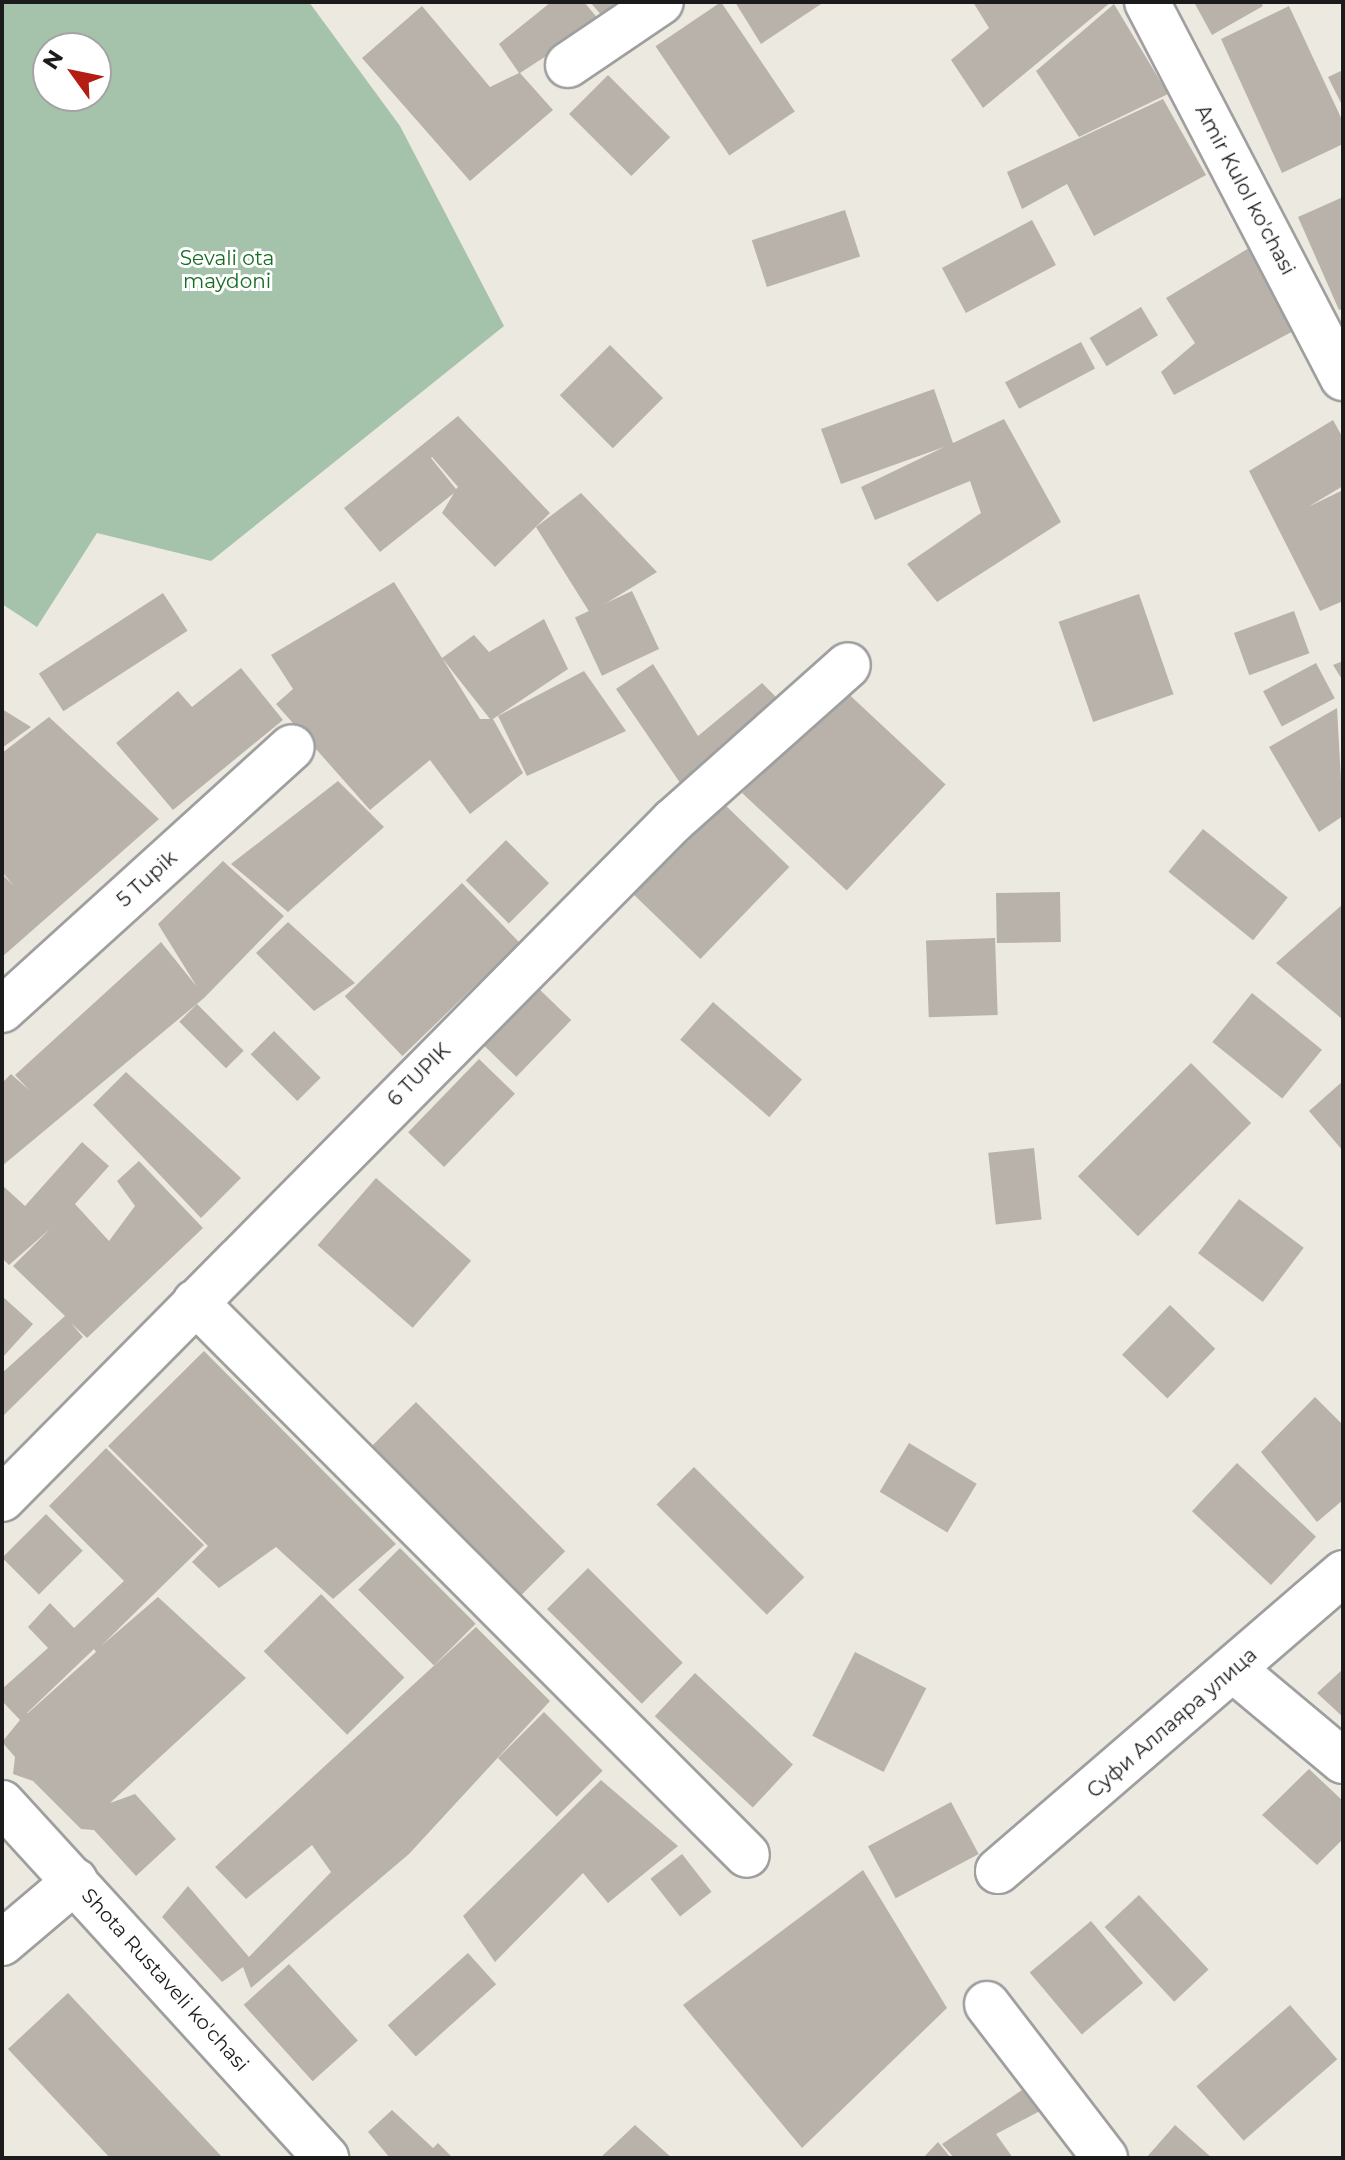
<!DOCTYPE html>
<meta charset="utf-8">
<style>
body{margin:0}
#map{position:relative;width:1345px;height:2160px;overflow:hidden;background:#ece9e1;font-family:Montserrat,sans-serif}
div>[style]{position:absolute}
.cemetery>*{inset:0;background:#a5c2ab}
.building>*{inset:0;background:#b8b2ab;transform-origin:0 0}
.roads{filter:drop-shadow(2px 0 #9f9f9f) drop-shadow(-2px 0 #9f9f9f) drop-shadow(0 2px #9f9f9f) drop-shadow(0 -2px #9f9f9f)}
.minor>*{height:44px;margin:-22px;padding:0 22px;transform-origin:22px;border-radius:22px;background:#fff}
span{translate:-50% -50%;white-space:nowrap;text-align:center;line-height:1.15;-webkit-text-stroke:6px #fff;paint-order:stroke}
.street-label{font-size:20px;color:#1b1b1b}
.park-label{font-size:20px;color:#156d22}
.frame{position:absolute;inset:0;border:4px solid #1b1b1b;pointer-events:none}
.north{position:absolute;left:32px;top:32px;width:80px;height:80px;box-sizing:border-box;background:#fff;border:2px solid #a4a4a4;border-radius:50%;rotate:303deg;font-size:22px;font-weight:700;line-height:32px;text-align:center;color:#1b1b1b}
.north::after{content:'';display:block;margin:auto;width:28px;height:36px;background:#b41d12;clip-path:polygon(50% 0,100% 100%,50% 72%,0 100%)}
</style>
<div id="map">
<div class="cemetery">
<div style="clip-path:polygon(evenodd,2px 2px,309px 2px,400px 126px,504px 326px,211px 561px,97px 533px,37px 627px,2px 604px,2px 2px,48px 48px,96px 48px,96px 96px,48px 96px,48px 48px)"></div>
</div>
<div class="building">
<div style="clip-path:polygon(551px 2px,584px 2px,600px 21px,520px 73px,553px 110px,470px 181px,362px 58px,422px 6px,490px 87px,519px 73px,499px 44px)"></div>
<div style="clip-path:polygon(590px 2px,631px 2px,603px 17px)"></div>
<div style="left:721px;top:2px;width:132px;height:79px;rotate:56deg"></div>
<div style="clip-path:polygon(735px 2px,824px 2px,761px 44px)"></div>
<div style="clip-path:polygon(973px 2px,1111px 2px,983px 108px,951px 60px,989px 28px)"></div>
<div style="clip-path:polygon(1194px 2px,1261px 2px,1263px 6px,1212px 35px)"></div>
<div style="clip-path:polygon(1114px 4px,1168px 94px,1079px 137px,1036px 71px)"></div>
<div style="clip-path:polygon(1289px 6px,1343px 122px,1343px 144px,1282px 173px,1221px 39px)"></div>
<div style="clip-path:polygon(1343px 70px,1343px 107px,1328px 77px)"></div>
<div style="left:608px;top:75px;width:88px;height:55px;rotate:45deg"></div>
<div style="clip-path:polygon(1163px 99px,1206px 175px,1094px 236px,1067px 184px,1022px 209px,1007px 172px)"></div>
<div style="clip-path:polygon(1343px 197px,1343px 309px,1339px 310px,1298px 217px)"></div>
<div style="left:845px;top:210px;width:49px;height:98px;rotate:72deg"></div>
<div style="left:1032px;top:220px;width:51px;height:102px;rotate:62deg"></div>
<div style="clip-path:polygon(1249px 248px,1297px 329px,1174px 395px,1161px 372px,1195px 343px,1166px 298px)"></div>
<div style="left:1141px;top:307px;width:33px;height:60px;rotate:59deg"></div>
<div style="left:1081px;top:342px;width:30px;height:86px;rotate:62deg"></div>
<div style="left:610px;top:345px;width:75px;height:71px;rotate:45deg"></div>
<div style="clip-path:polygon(934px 389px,953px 443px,1004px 419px,1061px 522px,937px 602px,907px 564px,981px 513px,970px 481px,875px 520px,861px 487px,944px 447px,841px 484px,821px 429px)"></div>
<div style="clip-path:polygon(evenodd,458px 416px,550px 513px,495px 567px,442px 513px,454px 493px,380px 552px,344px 508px,458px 416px,432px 457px,458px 487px,456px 489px,431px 458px,432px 457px)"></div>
<div style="clip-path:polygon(1333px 420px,1343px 438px,1343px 486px,1308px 507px,1343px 490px,1343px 601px,1320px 611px,1249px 471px)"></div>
<div style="clip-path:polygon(581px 493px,657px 572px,590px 613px,536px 527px)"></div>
<div style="clip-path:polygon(evenodd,394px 582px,442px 658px,474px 635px,489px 652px,544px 619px,568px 669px,493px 719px,523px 773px,470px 814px,430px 760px,370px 810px,276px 704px,293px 689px,271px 655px,394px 582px,442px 658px,490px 719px,480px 719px,442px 658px)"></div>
<div style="left:632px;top:591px;width:64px;height:63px;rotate:65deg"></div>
<div style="left:163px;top:593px;width:45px;height:148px;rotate:57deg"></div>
<div style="left:1139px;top:594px;width:106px;height:85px;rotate:71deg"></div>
<div style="left:1294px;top:611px;width:45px;height:64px;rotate:70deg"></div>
<div style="clip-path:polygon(1343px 661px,1343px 681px,1333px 665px)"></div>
<div style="left:1316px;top:663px;width:40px;height:60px;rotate:62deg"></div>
<div style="clip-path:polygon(653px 664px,698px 736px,762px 683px,786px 707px,687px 793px,616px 689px)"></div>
<div style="clip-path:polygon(241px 668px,283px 720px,173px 810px,116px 743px,178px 691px,192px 707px)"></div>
<div style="clip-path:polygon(584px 671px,626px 731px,527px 776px,498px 716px)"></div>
<div style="left:841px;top:687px;width:143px;height:145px;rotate:43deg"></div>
<div style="clip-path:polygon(1337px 708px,1343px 816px,1319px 832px,1269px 747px)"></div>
<div style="clip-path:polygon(2px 709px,31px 727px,2px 748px)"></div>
<div style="clip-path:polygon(49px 717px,159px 819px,2px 957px,2px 874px,14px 886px,2px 872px,2px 753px)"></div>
<div style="clip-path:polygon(338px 781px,384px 827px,288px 912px,231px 864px)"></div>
<div style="left:721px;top:801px;width:95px;height:128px;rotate:44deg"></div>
<div style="left:1203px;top:829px;width:109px;height:55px;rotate:39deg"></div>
<div style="left:506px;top:840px;width:61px;height:57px;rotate:45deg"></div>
<div style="clip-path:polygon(223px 861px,284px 916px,204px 998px,2px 1166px,2px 1083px,11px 1074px,29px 1090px,15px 1075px,161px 942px,197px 987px,158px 924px)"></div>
<div style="left:462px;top:883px;width:83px;height:163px;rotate:46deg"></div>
<div style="left:1060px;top:892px;width:50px;height:64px;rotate:89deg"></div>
<div style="clip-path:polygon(1343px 904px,1343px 1017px,1342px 1019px,1276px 963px)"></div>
<div style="clip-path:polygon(288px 922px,355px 983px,314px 1011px,256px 953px)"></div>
<div style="left:995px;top:938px;width:77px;height:69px;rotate:88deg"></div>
<div style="left:536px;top:986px;width:49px;height:79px;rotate:44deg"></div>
<div style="left:1252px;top:993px;width:90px;height:63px;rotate:39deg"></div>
<div style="left:713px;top:1002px;width:118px;height:50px;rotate:41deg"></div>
<div style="left:197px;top:1004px;width:66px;height:25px;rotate:45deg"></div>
<div style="left:274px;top:1031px;width:66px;height:33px;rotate:45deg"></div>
<div style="left:479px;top:1059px;width:50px;height:102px;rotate:44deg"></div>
<div style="left:1191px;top:1063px;width:85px;height:160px;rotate:45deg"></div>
<div style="clip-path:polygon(126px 1072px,241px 1178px,201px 1218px,93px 1105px)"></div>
<div style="clip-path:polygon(1343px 1081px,1343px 1151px,1309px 1111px)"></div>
<div style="clip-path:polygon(82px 1142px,109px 1166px,75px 1204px,109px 1241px,135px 1206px,117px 1181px,139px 1161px,203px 1228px,87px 1338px,71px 1323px,83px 1337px,2px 1417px,2px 1373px,65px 1316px,13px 1266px,50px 1229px,9px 1265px,2px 1258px,2px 1185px,25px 1206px)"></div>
<div style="left:1034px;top:1148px;width:72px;height:46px;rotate:84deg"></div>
<div style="left:376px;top:1178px;width:126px;height:89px;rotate:41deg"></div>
<div style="left:1239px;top:1199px;width:81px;height:68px;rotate:37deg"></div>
<div style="clip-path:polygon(2px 1296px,33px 1324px,2px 1358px)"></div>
<div style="left:1170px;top:1305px;width:63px;height:69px;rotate:44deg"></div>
<div style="clip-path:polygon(204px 1351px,396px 1544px,333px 1599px,276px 1547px,219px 1588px,192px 1562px,208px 1546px,108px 1446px)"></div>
<div style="clip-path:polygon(1315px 1397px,1343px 1425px,1343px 1500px,1317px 1522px,1261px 1452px)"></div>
<div style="left:416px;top:1402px;width:211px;height:68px;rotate:45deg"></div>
<div style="left:909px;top:1443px;width:79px;height:57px;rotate:31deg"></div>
<div style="clip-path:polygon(evenodd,106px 1448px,204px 1545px,101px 1646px,158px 1597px,246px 1678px,110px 1803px,135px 1794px,176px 1839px,136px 1876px,94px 1830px,81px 1829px,33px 1781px,13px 1774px,15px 1757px,2px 1742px,20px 1720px,2px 1701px,2px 1689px,48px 1648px,28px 1627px,50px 1603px,74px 1628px,124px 1581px,49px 1506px,106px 1448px,94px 1649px,96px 1652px,28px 1713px,27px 1713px,94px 1649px)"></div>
<div style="left:1237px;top:1463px;width:108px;height:66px;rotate:43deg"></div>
<div style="left:694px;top:1467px;width:156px;height:53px;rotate:45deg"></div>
<div style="left:46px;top:1514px;width:52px;height:62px;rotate:45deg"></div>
<div style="left:400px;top:1548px;width:107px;height:59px;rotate:45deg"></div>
<div style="left:588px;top:1568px;width:134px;height:58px;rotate:45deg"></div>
<div style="left:321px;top:1594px;width:118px;height:81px;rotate:45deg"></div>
<div style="clip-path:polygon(476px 1627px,550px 1701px,409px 1854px,251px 1988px,243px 1967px,222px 1982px,162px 1917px,188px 1886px,249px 1957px,331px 1872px,312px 1845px,246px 1899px,215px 1867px)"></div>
<div style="left:855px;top:1652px;width:80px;height:94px;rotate:27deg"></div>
<div style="clip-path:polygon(1343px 1669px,1343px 1717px,1317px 1693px)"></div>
<div style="left:695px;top:1673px;width:134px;height:59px;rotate:43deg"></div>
<div style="left:544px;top:1712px;width:83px;height:65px;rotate:45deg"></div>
<div style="clip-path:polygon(1309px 1769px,1343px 1801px,1343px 1839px,1317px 1865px,1262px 1815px)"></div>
<div style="clip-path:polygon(601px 1780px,678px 1846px,608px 1903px,583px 1873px,495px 1962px,463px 1916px)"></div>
<div style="left:951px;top:1802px;width:59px;height:94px;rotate:62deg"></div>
<div style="left:682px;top:1854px;width:48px;height:40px;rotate:52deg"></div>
<div style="clip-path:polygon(863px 1870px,947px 2008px,802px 2148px,683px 2005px)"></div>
<div style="left:1139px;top:1895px;width:102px;height:47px;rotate:47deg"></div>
<div style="left:1091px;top:1921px;width:81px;height:80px;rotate:50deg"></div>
<div style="left:468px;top:1953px;width:42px;height:108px;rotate:48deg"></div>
<div style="left:289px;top:1964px;width:103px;height:61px;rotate:48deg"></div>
<div style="clip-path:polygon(68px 1993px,223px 2158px,110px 2158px,8px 2049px)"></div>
<div style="left:1290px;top:2005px;width:72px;height:124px;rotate:49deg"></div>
<div style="clip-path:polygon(1022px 2090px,1042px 2110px,996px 2134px,1013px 2158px,954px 2158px,942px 2144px)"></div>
<div style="clip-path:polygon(392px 2110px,433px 2148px,438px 2143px,453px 2158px,390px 2158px,368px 2132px)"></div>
<div style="clip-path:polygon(635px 2125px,672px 2158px,600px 2158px)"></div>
<div style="clip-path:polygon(1175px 2125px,1212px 2158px,1146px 2158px)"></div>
<div style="clip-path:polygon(938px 2142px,951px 2158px,923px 2158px)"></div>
</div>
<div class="roads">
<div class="minor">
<div style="left:1147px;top:2px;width:424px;rotate:62.5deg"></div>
<div style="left:568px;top:65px;width:112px;rotate:-34.1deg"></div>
<div style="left:2px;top:1010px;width:391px;rotate:-42.2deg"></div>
<div style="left:195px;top:1302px;width:781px;rotate:45.05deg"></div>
<div style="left:2px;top:1499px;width:954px;rotate:-45.3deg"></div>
<div style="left:673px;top:821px;width:234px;rotate:-41.7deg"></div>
<div style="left:1234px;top:1670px;width:142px;rotate:39.9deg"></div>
<div style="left:2px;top:1803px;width:481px;rotate:47.6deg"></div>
<div style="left:998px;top:1871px;width:456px;rotate:-40.8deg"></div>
<div style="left:2px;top:1943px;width:96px;rotate:-40.3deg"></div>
<div style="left:987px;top:2004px;width:194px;rotate:52.5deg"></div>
</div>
</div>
<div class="street-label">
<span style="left:1245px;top:190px;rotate:62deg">Amir Kulol ko'chasi</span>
<span style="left:147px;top:879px;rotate:-42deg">5 Tupik</span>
<span style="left:419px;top:1075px;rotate:-45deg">6 TUPIK</span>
<span style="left:1172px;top:1723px;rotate:-41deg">Суфи Аллаяра улица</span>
<span style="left:165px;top:1980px;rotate:48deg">Shota Rustaveli ko'chasi</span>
</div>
<div class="park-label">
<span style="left:227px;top:270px">Sevali ota<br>maydoni</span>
</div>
<div class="frame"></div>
<div class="north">N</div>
</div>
